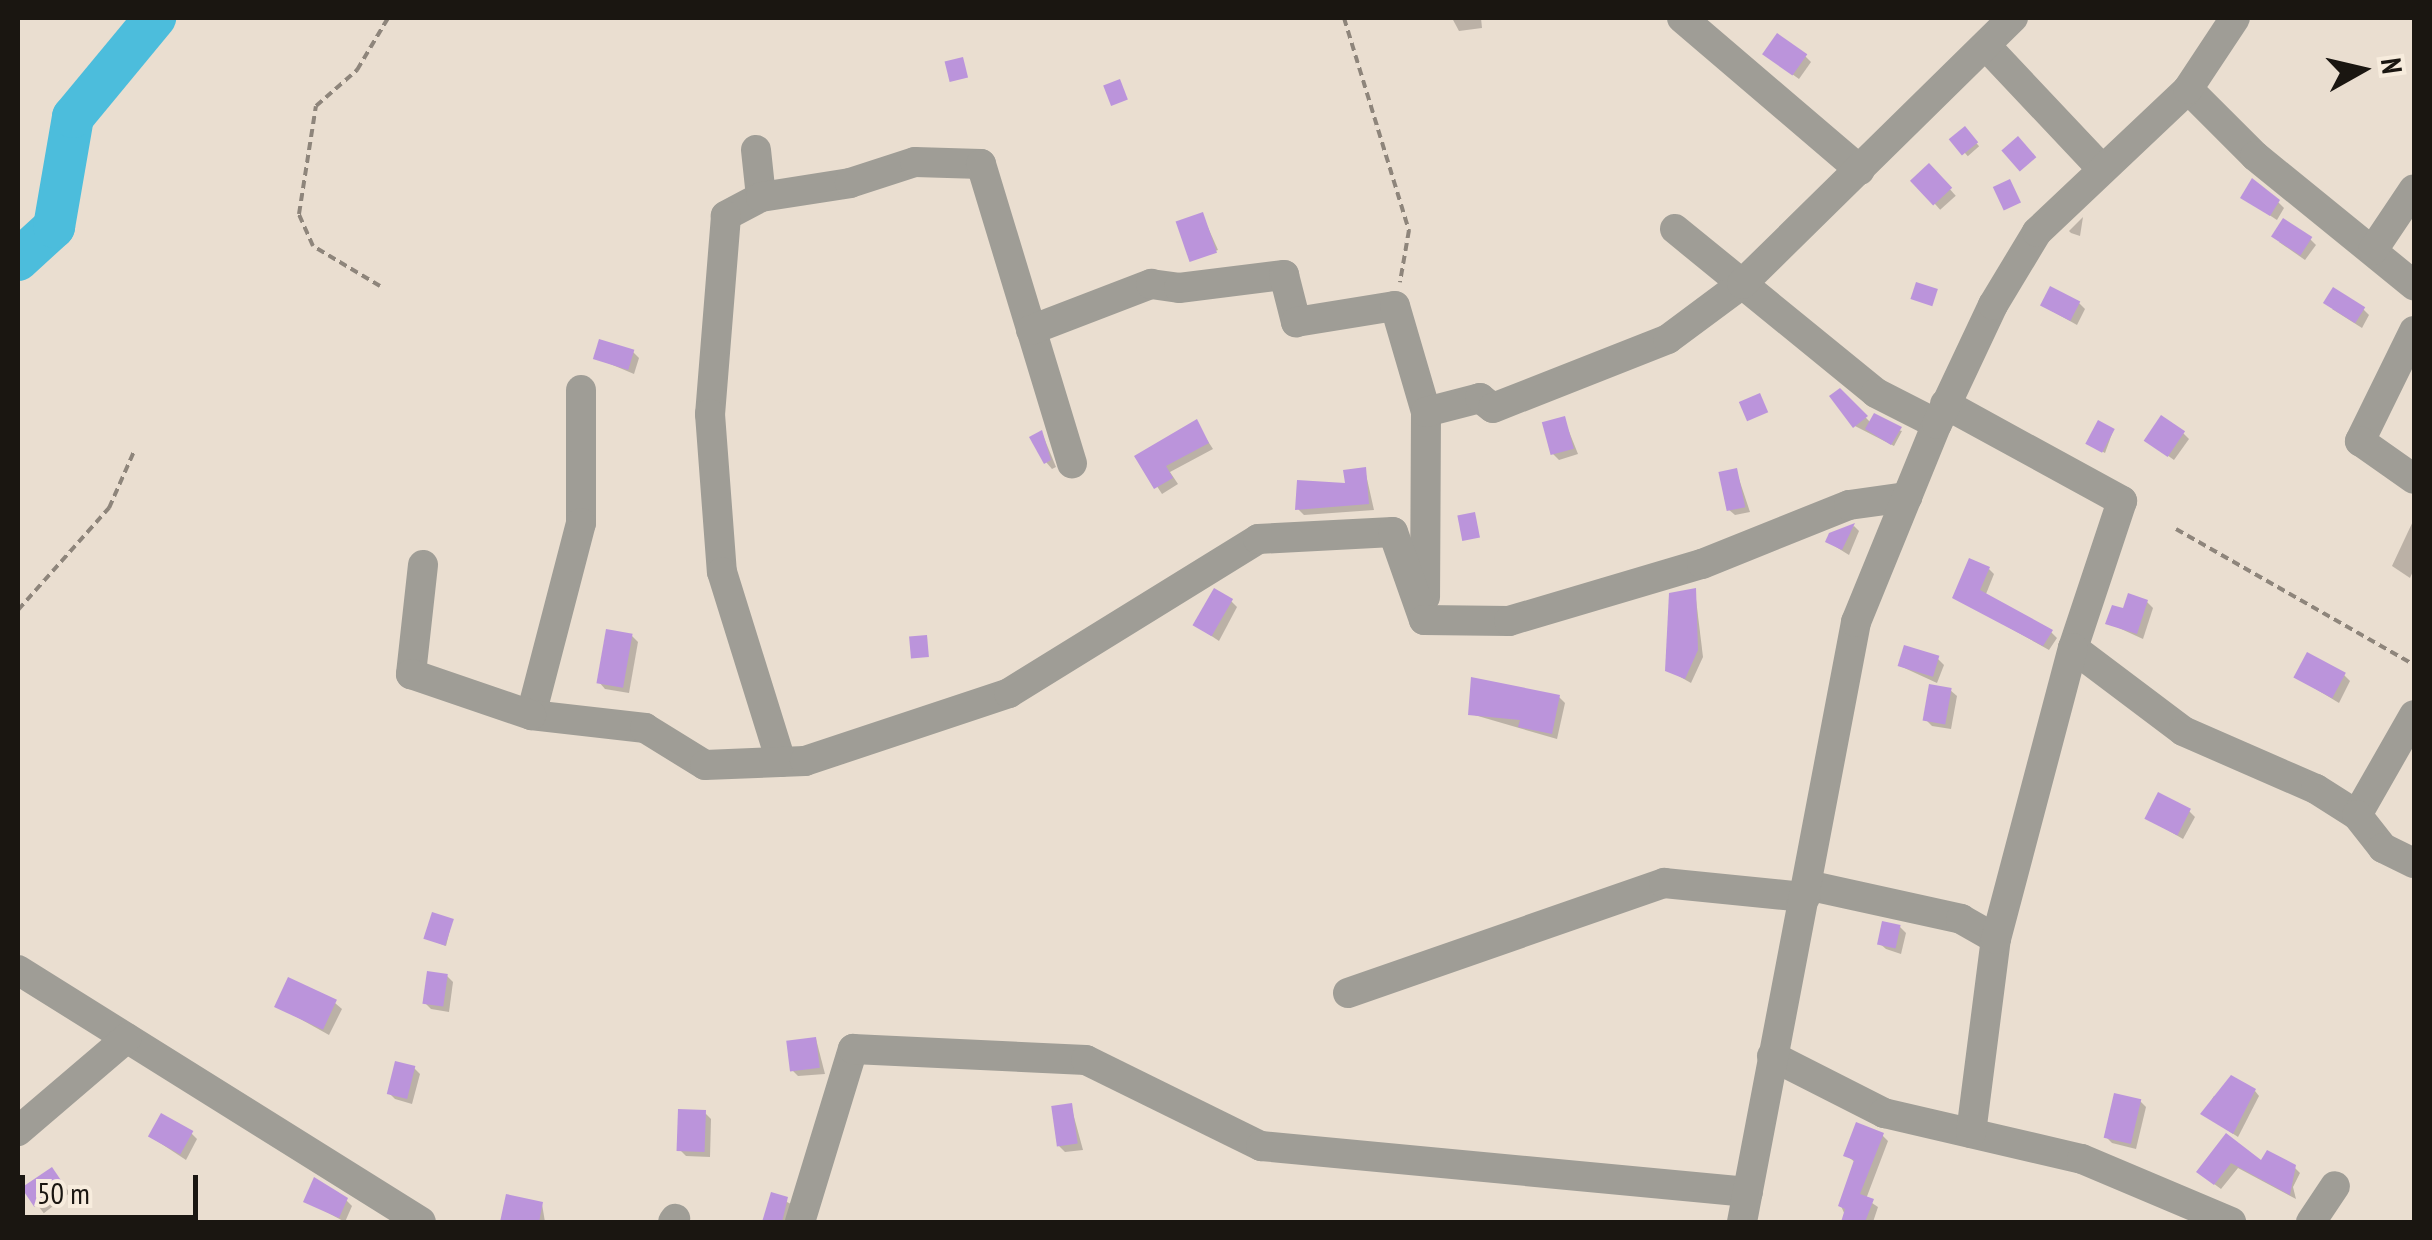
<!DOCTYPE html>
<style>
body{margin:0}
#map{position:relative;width:2432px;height:1240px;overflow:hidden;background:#eaded0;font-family:"PT Sans Narrow",sans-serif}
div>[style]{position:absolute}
.shadow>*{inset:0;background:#0003;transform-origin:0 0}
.river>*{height:42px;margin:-21px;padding:0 21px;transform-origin:21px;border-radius:21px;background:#4cbddc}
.building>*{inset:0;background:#bb94db;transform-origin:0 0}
.path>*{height:4px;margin-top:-2px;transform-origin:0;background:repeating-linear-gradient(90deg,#8e857b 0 8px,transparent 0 13px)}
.minor>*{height:30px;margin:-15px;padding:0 15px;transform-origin:15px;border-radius:15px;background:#9f9d96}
span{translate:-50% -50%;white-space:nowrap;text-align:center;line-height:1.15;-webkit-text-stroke:8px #f7ecdd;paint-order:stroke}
.frame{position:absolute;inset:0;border:20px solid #1a1611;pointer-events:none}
.north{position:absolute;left:2312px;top:20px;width:100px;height:100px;-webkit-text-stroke:8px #f7ecdd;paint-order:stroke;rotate:82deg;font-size:28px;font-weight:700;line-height:40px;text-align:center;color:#1a1611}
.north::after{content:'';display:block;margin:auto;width:35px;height:45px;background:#1a1611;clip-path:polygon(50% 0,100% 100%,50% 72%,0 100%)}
.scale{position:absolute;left:20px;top:1175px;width:178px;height:45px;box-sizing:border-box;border:5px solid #1a1611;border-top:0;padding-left:12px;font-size:30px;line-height:35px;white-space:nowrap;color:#1a1611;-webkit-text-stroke:8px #f7ecdd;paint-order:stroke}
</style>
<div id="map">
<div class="shadow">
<div style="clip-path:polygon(1452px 18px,1481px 18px,1482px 28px,1459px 31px)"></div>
<div style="clip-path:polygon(1805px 56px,1811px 62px,1799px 79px,1771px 59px)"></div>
<div style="left:1964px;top:129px;width:23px;height:15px;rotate:49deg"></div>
<div style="left:1929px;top:166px;width:40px;height:21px;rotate:48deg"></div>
<div style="clip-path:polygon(2243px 198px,2278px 202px,2284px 208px,2277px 220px)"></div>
<div style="clip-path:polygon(1202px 214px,1218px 250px,1191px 259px)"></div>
<div style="clip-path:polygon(2083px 217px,2080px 236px,2071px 233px,2069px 231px)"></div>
<div style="clip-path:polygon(2310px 239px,2316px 245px,2305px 260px,2279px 242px)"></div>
<div style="clip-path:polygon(2079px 303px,2085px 309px,2077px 325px,2043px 306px)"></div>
<div style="clip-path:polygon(2332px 309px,2363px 309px,2369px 315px,2362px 328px)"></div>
<div style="clip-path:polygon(633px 352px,639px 358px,634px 374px,596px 358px)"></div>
<div style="clip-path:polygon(1840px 391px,1871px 423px,1902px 431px,1894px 446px,1855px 426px)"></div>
<div style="clip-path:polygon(1564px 419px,1578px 454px,1559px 460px,1553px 454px)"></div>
<div style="clip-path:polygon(1196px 423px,1213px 449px,1170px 472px,1178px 484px,1162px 494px,1138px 457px)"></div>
<div style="clip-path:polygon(2113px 431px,2105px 453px,2091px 445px)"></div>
<div style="clip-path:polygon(1042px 433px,1056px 467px,1052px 469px,1046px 462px)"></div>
<div style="clip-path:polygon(2183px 433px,2189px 439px,2174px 460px,2153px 445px)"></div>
<div style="clip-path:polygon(1365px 470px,1374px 510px,1304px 515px,1298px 509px,1347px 486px)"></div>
<div style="clip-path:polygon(1736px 470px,1750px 512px,1735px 515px,1728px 509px)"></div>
<div style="clip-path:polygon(2414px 519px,2414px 569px,2410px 578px,2392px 566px)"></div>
<div style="clip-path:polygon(1854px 526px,1859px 531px,1849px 555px,1828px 542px)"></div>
<div style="clip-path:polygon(1989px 569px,1994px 574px,1986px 594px,2051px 632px,2057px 638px,2049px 650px,1955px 597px)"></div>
<div style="clip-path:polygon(1695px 591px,1703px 657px,1691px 683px,1668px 670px)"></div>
<div style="clip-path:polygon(1231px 601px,1237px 607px,1219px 641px,1195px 625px)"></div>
<div style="clip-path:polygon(2147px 602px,2153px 608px,2143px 639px,2108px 623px)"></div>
<div style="clip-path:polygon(632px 636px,638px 642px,629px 693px,605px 689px,599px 682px)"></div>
<div style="clip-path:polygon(1938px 659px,1944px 665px,1937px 683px,1900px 666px)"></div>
<div style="clip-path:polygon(2344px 675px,2350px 681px,2339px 703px,2296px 677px)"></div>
<div style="clip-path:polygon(1950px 690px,1957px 696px,1951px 729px,1932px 726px,1926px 720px)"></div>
<div style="clip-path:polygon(1559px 697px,1565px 703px,1557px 739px,1471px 714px)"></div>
<div style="clip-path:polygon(2189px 811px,2195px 817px,2183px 839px,2147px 818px)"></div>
<div style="clip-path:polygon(452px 921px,446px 946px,428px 939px)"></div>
<div style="clip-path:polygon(1900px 927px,1906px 933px,1901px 954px,1886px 949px,1879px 943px)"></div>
<div style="clip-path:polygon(447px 976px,453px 982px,449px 1012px,431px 1009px,425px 1003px)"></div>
<div style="clip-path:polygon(335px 1003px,342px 1009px,329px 1035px,277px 1006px)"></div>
<div style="clip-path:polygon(816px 1039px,825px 1074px,798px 1076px,792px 1070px)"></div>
<div style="clip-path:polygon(414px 1068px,420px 1074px,412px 1104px,395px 1099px,389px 1093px)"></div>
<div style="clip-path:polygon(2255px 1091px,2259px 1096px,2238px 1137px,2203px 1114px,2214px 1096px)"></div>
<div style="clip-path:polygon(2140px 1101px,2146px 1107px,2136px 1149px,2112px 1143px,2106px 1137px)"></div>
<div style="clip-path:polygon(1071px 1106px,1083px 1150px,1065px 1152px,1059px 1146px)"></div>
<div style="clip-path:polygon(705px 1113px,711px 1119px,710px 1157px,686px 1156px,680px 1150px)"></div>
<div style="clip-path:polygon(191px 1133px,197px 1139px,186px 1160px,151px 1137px)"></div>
<div style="clip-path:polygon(1882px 1135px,1888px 1141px,1866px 1199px,1878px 1207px,1873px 1222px,1848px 1222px,1841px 1206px,1856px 1163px,1846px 1155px)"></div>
<div style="clip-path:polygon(2227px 1137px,2262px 1164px,2294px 1167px,2300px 1173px,2293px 1187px,2296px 1199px,2238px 1168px,2221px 1189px,2206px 1178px)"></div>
<div style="left:52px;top:1170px;width:29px;height:33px;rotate:52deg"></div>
<div style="clip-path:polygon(773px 1195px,793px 1205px,788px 1222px,764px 1222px)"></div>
<div style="clip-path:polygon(508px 1197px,542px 1204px,545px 1222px,502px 1222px)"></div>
<div style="clip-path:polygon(346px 1200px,352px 1206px,345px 1222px,306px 1201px)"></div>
</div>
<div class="river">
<div style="left:18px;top:260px;width:49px;rotate:-42.5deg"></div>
<div style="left:54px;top:227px;width:112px;rotate:-80.2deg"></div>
<div style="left:73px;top:117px;width:129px;rotate:-50.4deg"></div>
</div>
<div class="building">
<div style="left:1777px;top:33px;width:37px;height:26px;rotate:35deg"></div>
<div style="left:963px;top:57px;width:21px;height:19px;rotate:76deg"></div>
<div style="left:1120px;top:79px;width:22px;height:18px;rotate:69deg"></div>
<div style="left:1965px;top:126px;width:21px;height:21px;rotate:51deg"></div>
<div style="left:2018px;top:136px;width:28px;height:22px;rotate:49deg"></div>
<div style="left:1929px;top:163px;width:34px;height:26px;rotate:47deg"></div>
<div style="clip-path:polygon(2252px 178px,2280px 200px,2270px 216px,2240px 198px)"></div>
<div style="left:2010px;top:179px;width:26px;height:19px;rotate:65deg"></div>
<div style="left:1203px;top:212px;width:43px;height:29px;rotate:71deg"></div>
<div style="left:2283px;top:218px;width:35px;height:22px;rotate:33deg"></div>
<div style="left:1916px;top:282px;width:23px;height:18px;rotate:18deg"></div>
<div style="left:2050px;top:286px;width:34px;height:22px;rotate:27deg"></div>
<div style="left:2333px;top:287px;width:38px;height:19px;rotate:32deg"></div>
<div style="left:599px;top:339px;width:37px;height:21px;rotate:17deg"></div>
<div style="clip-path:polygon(1840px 388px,1868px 416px,1853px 428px,1829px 396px)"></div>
<div style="left:1760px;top:393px;width:21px;height:23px;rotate:67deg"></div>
<div style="clip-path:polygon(1874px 413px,1902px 427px,1891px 445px,1865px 429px)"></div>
<div style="left:2161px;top:415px;width:29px;height:31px;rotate:34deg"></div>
<div style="left:1565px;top:416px;width:34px;height:24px;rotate:75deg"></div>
<div style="clip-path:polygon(1197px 419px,1209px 443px,1166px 466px,1173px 478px,1154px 489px,1134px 456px)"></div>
<div style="left:2098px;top:420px;width:19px;height:27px;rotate:28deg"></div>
<div style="clip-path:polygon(1042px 430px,1051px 460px,1044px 464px,1029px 437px)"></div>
<div style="clip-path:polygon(1366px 467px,1369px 504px,1295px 510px,1297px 480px,1345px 483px,1343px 470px)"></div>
<div style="left:1737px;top:468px;width:40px;height:19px;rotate:78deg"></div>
<div style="left:1475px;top:512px;width:26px;height:18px;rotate:79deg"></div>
<div style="clip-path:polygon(1855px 523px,1842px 550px,1825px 542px,1829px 533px)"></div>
<div style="clip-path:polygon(1969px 558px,1990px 567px,1980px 590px,2053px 630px,2043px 646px,1952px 598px)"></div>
<div style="left:1214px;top:588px;width:22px;height:43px;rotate:30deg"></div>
<div style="clip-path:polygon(1696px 588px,1698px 650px,1685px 679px,1665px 671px,1669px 593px)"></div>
<div style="clip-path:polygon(2128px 593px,2148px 600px,2137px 634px,2105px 624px,2112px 605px,2123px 608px)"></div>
<div style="left:606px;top:629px;width:27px;height:55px;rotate:10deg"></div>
<div style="left:927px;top:635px;width:22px;height:18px;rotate:85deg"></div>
<div style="left:1904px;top:645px;width:37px;height:22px;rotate:17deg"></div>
<div style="left:2307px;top:652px;width:44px;height:29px;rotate:28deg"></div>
<div style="clip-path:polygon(1471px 677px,1560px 695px,1552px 734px,1518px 727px,1520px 720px,1468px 715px)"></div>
<div style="left:1929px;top:684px;width:23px;height:37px;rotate:10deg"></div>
<div style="left:2158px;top:792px;width:37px;height:30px;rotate:27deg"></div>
<div style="left:432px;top:912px;width:23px;height:28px;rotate:18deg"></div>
<div style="left:1882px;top:921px;width:19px;height:24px;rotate:12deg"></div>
<div style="left:427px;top:971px;width:21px;height:33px;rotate:8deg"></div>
<div style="left:288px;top:977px;width:54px;height:33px;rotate:25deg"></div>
<div style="left:816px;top:1037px;width:31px;height:30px;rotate:83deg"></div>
<div style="left:395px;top:1061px;width:21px;height:34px;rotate:14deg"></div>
<div style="clip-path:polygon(2231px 1075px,2256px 1089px,2233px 1134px,2200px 1114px)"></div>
<div style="left:2114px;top:1093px;width:28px;height:46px;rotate:13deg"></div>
<div style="left:1072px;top:1103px;width:41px;height:21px;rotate:82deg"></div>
<div style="left:678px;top:1109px;width:28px;height:42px;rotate:2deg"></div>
<div style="left:161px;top:1113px;width:37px;height:27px;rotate:29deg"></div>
<div style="clip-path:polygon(1856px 1122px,1884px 1133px,1860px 1194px,1874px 1199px,1865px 1222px,1841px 1222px,1845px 1209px,1838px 1206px,1854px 1160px,1843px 1156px)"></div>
<div style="clip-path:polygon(2226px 1133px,2261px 1160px,2267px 1150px,2296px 1165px,2290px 1195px,2231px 1163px,2214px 1185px,2196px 1172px)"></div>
<div style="left:52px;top:1167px;width:23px;height:37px;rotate:56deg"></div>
<div style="clip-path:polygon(314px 1177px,348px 1198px,339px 1218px,303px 1202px)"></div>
<div style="clip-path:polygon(771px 1192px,788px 1197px,782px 1222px,762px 1222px)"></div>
<div style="clip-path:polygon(506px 1194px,543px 1202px,539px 1222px,500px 1222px)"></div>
</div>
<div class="path">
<div style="left:1344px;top:18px;width:222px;rotate:73deg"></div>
<div style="left:1409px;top:230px;width:53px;rotate:99.8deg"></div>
<div style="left:380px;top:286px;width:78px;rotate:-149.2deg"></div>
<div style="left:313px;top:246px;width:35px;rotate:-114deg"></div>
<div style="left:299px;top:214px;width:109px;rotate:-81.1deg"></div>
<div style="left:316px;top:106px;width:55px;rotate:-41.3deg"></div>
<div style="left:357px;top:70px;width:61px;rotate:-59.2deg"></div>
<div style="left:2176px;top:529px;width:274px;rotate:29.7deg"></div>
<div style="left:18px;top:610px;width:137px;rotate:-48.3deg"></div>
<div style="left:109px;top:508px;width:64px;rotate:-66.2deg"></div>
</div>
<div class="minor">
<div style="left:1682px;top:18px;width:234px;rotate:40.5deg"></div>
<div style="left:1987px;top:47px;width:166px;rotate:46.7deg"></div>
<div style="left:2188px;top:89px;width:95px;rotate:45deg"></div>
<div style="left:2255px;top:156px;width:205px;rotate:39.1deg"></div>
<div style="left:756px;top:150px;width:47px;rotate:83.9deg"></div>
<div style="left:761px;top:197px;width:40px;rotate:152deg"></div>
<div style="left:726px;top:216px;width:199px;rotate:94.6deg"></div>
<div style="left:710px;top:414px;width:158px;rotate:85.7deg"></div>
<div style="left:722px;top:572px;width:199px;rotate:72.7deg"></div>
<div style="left:761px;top:197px;width:90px;rotate:-8.9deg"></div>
<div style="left:850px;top:183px;width:68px;rotate:-17.9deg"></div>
<div style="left:915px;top:162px;width:66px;rotate:1.7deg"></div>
<div style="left:981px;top:164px;width:313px;rotate:73.1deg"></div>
<div style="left:1675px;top:229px;width:259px;rotate:39.2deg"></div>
<div style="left:1876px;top:393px;width:68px;rotate:26.9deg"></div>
<div style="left:2373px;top:250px;width:73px;rotate:-56.1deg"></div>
<div style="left:1031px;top:330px;width:129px;rotate:-21deg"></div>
<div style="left:1151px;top:284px;width:28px;rotate:8deg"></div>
<div style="left:1179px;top:288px;width:106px;rotate:-7.1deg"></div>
<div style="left:1284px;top:275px;width:49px;rotate:75.7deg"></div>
<div style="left:1296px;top:322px;width:100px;rotate:-9.2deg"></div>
<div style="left:1395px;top:306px;width:110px;rotate:73.7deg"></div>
<div style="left:1426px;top:412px;width:185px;rotate:90.3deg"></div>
<div style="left:2414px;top:331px;width:123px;rotate:116.1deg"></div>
<div style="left:2360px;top:441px;width:66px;rotate:35.1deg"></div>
<div style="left:581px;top:390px;width:133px;rotate:90deg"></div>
<div style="left:581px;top:523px;width:198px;rotate:104.6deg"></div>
<div style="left:531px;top:715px;width:115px;rotate:6.5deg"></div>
<div style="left:645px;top:728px;width:70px;rotate:31.7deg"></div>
<div style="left:705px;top:765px;width:100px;rotate:-2.3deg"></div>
<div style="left:805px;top:761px;width:215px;rotate:-18.4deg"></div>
<div style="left:1009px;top:693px;width:293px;rotate:-31.7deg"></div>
<div style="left:1258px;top:539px;width:135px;rotate:-3deg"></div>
<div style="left:1393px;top:532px;width:93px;rotate:70.6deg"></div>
<div style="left:1424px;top:620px;width:85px;rotate:0.7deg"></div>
<div style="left:1509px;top:621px;width:201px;rotate:-16.5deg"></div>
<div style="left:1702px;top:564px;width:158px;rotate:-21.9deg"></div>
<div style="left:1849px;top:505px;width:59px;rotate:-7.9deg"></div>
<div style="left:1945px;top:404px;width:202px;rotate:28.7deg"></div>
<div style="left:2122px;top:501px;width:155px;rotate:108.4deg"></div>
<div style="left:2073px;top:648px;width:138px;rotate:37deg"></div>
<div style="left:2183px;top:731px;width:145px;rotate:23.6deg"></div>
<div style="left:2316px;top:789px;width:49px;rotate:32.4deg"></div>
<div style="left:2357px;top:815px;width:115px;rotate:-60.3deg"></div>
<div style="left:1426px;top:412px;width:56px;rotate:-14.5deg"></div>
<div style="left:1480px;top:398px;width:16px;rotate:38deg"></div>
<div style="left:1493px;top:408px;width:188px;rotate:-21.5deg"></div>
<div style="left:1668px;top:339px;width:92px;rotate:-36.6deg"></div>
<div style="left:1742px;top:284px;width:380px;rotate:-44.5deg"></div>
<div style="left:423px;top:565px;width:110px;rotate:96.3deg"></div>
<div style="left:411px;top:674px;width:127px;rotate:18.9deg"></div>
<div style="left:2357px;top:815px;width:42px;rotate:51.8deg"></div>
<div style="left:2383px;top:848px;width:34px;rotate:26deg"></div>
<div style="left:1807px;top:885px;width:158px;rotate:12.4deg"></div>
<div style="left:1961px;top:919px;width:40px;rotate:29.7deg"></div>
<div style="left:18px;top:970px;width:475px;rotate:32deg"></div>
<div style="left:1348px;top:993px;width:335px;rotate:-19.2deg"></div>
<div style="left:1664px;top:883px;width:142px;rotate:5.7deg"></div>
<div style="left:1772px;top:1056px;width:126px;rotate:27deg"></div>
<div style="left:1884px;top:1113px;width:203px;rotate:13.1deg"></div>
<div style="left:2082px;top:1159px;width:162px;rotate:22.9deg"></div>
<div style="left:18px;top:1131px;width:143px;rotate:-40.5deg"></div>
<div style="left:1971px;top:1133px;width:196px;rotate:-82.7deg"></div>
<div style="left:1996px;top:939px;width:301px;rotate:-75.2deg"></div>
<div style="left:673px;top:1222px;width:4px;rotate:-56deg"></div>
<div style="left:800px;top:1222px;width:181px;rotate:-73deg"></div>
<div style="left:853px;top:1049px;width:233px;rotate:2.7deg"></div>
<div style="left:1086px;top:1060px;width:195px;rotate:26.2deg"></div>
<div style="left:1261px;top:1146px;width:489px;rotate:5.4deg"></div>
<div style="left:1742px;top:1222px;width:611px;rotate:-79.24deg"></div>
<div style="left:1856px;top:622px;width:214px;rotate:-67.8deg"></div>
<div style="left:1937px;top:424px;width:132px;rotate:-64.8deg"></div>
<div style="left:1993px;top:305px;width:85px;rotate:-58.9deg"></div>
<div style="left:2037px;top:232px;width:208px;rotate:-43.4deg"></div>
<div style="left:2188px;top:89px;width:85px;rotate:-56.5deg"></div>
<div style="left:2311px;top:1222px;width:43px;rotate:-56.3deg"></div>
</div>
<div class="frame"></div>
<div class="north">N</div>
<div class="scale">50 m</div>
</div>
